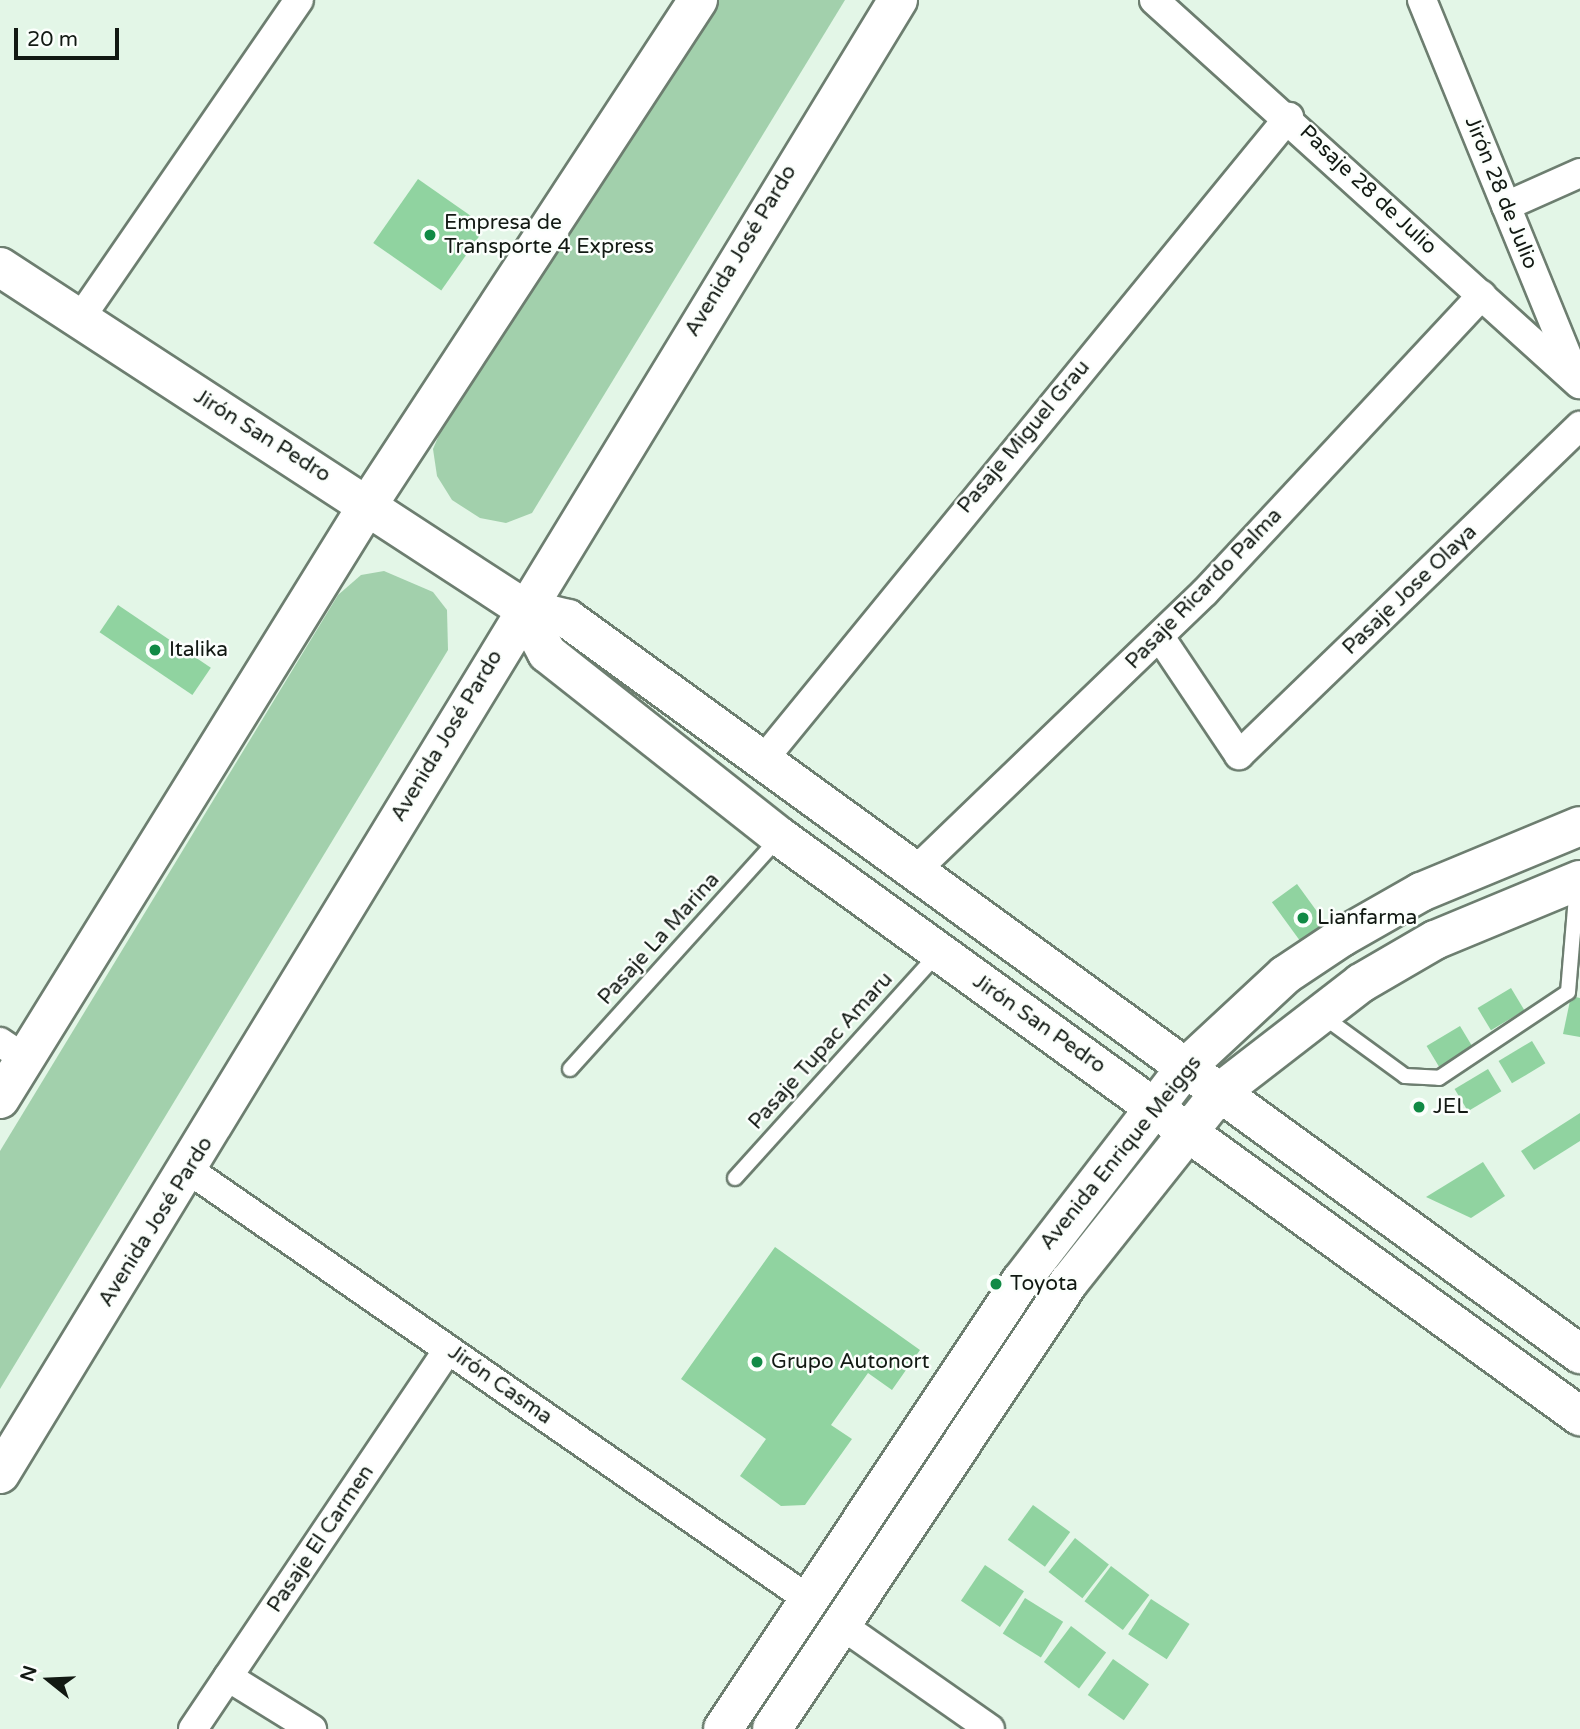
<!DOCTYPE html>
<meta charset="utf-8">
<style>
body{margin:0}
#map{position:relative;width:1580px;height:1729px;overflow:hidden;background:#e3f6e7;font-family:"Varela Round",sans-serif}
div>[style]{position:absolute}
.green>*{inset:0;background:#a2d0ac}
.building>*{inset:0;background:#90d3a0;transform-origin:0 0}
.roads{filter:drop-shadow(2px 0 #6d7e70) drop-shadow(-2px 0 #6d7e70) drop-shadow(0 2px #6d7e70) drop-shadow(0 -2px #6d7e70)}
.lane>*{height:14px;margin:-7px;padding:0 7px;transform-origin:7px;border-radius:7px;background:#fff}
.street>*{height:28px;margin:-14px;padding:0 14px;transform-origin:14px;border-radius:14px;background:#fff}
.secondary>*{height:38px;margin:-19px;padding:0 19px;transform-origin:19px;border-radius:19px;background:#fff}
.primary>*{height:38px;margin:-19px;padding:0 19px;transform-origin:19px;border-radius:19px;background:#fff}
.highway>*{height:38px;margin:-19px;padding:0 19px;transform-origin:19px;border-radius:19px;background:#fff}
.dots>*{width:19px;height:19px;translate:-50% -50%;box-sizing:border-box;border:4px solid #fbfffc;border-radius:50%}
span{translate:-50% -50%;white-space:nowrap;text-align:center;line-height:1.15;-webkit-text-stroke:5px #fbfffc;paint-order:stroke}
.street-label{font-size:21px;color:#121913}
.poi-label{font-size:21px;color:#121913}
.left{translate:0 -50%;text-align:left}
.north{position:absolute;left:14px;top:1645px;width:70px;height:70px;-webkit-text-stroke:5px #fbfffc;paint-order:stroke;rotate:288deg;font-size:19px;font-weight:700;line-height:28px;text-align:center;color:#121913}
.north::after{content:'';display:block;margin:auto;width:24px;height:32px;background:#121913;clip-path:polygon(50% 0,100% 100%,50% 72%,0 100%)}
.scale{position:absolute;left:14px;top:28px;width:105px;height:32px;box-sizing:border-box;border:4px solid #121913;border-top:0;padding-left:9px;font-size:21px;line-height:24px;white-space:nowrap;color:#121913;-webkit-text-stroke:5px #fbfffc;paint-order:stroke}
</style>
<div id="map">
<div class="green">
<div style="clip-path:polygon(713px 0,845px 0,532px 513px,506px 523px,480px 518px,452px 500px,437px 476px,433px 449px,447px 416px)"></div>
<div style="clip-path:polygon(384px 571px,433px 592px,447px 610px,448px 650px,0 1389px,0 1151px,338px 595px,361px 575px)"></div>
</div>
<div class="building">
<div style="left:418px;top:179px;width:83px;height:78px;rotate:35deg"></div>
<div style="left:118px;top:605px;width:112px;height:33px;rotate:34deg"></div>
<div style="left:1297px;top:884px;width:61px;height:31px;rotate:54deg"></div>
<div style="left:1511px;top:988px;width:26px;height:39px;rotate:59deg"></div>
<div style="clip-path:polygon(1571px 996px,1580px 998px,1580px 1037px,1563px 1034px)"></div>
<div style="left:1460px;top:1026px;width:26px;height:39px;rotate:59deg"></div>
<div style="left:1532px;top:1041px;width:26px;height:39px;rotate:59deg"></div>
<div style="left:1488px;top:1069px;width:26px;height:39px;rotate:59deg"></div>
<div style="clip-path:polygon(1580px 1113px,1580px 1141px,1534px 1170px,1521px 1151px)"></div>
<div style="clip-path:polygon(1483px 1162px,1505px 1196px,1471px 1218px,1426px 1197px)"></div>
<div style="clip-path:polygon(775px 1247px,920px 1350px,892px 1390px,868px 1373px,831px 1425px,852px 1439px,805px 1505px,781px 1506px,740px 1476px,766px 1439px,681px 1379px)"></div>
<div style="left:1033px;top:1505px;width:46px;height:43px;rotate:36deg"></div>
<div style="left:1075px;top:1538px;width:43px;height:43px;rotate:38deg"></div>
<div style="left:985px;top:1565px;width:47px;height:43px;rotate:34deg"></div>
<div style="left:1111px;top:1566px;width:48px;height:44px;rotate:37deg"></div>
<div style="left:1025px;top:1598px;width:45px;height:42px;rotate:32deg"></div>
<div style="left:1151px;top:1599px;width:46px;height:42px;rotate:33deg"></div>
<div style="left:1071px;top:1626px;width:44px;height:45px;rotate:37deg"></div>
<div style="left:1113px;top:1659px;width:44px;height:44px;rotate:35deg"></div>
</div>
<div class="roads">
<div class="lane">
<div style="left:1324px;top:1017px;width:100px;rotate:36.1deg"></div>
<div style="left:1405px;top:1076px;width:34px;rotate:3deg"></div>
<div style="left:1439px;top:1078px;width:155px;rotate:-33.7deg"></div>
<div style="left:1568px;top:992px;width:108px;rotate:-85.2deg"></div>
<div style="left:570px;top:1069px;width:310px;rotate:-47.9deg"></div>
<div style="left:735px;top:1178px;width:303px;rotate:-47.9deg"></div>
</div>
<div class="street">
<div style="left:1154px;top:0;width:573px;rotate:42.1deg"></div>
<div style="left:1422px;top:0;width:407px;rotate:67.8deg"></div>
<div style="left:1506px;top:206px;width:81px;rotate:-24deg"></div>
<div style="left:79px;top:320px;width:388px;rotate:-55.5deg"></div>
<div style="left:1160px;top:637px;width:142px;rotate:56.2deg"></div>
<div style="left:1239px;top:755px;width:474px;rotate:-44deg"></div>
<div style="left:763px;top:760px;width:831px;rotate:-50.72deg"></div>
<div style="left:915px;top:871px;width:402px;rotate:-43.9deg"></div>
<div style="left:1205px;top:592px;width:406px;rotate:-47deg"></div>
<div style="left:0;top:1042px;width:30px;rotate:34deg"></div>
<div style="left:189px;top:1170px;width:757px;rotate:34.72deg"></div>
<div style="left:840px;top:1624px;width:183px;rotate:35deg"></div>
<div style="left:228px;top:1677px;width:99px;rotate:31.8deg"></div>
<div style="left:193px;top:1729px;width:457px;rotate:-56.1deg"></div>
</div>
<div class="secondary">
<div style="left:0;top:267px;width:624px;rotate:33.1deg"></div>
<div style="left:523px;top:608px;width:46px;rotate:13.7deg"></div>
<div style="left:568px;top:619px;width:1251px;rotate:35.99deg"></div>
<div style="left:523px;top:608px;width:51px;rotate:61.9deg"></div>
<div style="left:547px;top:653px;width:297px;rotate:38.3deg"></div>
<div style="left:780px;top:837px;width:988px;rotate:35.9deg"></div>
</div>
<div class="primary">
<div style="left:0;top:1099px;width:701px;rotate:-58.24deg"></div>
<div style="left:369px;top:503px;width:601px;rotate:-56.81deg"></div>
<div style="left:0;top:1474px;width:1726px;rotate:-58.65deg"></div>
</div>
<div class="highway">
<div style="left:723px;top:1729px;width:538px;rotate:-56.37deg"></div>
<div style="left:1021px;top:1281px;width:269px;rotate:-52.4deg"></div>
<div style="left:1185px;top:1068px;width:137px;rotate:-42.9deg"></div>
<div style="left:1285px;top:975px;width:69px;rotate:-33.7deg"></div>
<div style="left:1342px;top:937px;width:91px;rotate:-29.7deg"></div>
<div style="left:1421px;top:892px;width:172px;rotate:-22.5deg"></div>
<div style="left:772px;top:1729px;width:537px;rotate:-56.4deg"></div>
<div style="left:1069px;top:1282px;width:243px;rotate:-51.5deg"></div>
<div style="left:1220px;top:1092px;width:178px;rotate:-37.7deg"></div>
<div style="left:1361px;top:983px;width:86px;rotate:-30.2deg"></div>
<div style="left:1435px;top:940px;width:157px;rotate:-22.5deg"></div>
</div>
</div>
<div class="dots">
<div style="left:430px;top:235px;background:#118a45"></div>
<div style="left:155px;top:650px;background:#118a45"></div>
<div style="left:1303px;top:918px;background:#118a45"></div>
<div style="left:1419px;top:1107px;background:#118a45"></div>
<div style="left:996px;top:1284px;background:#118a45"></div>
<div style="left:757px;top:1362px;background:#118a45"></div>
</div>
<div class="street-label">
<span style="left:1368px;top:190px;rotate:43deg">Pasaje 28 de Julio</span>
<span style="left:1501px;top:193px;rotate:68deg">Jirón 28 de Julio</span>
<span style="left:741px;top:251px;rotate:-59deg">Avenida José Pardo</span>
<span style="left:262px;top:436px;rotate:32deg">Jirón San Pedro</span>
<span style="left:1024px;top:437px;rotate:-50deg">Pasaje Miguel Grau</span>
<span style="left:1204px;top:589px;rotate:-46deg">Pasaje Ricardo Palma</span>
<span style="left:1410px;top:590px;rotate:-44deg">Pasaje Jose Olaya</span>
<span style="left:447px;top:736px;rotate:-59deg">Avenida José Pardo</span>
<span style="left:659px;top:939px;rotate:-48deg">Pasaje La Marina</span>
<span style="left:1039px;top:1024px;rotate:35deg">Jirón San Pedro</span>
<span style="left:821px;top:1051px;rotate:-48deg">Pasaje Tupac Amaru</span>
<span style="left:1121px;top:1153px;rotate:-51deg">Avenida Enrique Meiggs</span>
<span style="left:156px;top:1222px;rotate:-58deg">Avenida José Pardo</span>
<span style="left:500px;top:1385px;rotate:35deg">Jirón Casma</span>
<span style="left:321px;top:1539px;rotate:-56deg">Pasaje El Carmen</span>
</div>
<div class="poi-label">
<span class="left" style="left:444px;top:235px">Empresa de<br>Transporte 4 Express</span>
<span class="left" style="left:169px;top:650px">Italika</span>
<span class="left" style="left:1317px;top:918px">Lianfarma</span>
<span class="left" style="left:1433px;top:1107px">JEL</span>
<span class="left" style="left:1010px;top:1284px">Toyota</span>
<span class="left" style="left:771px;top:1362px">Grupo Autonort</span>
</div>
<div class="north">N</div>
<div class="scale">20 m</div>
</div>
